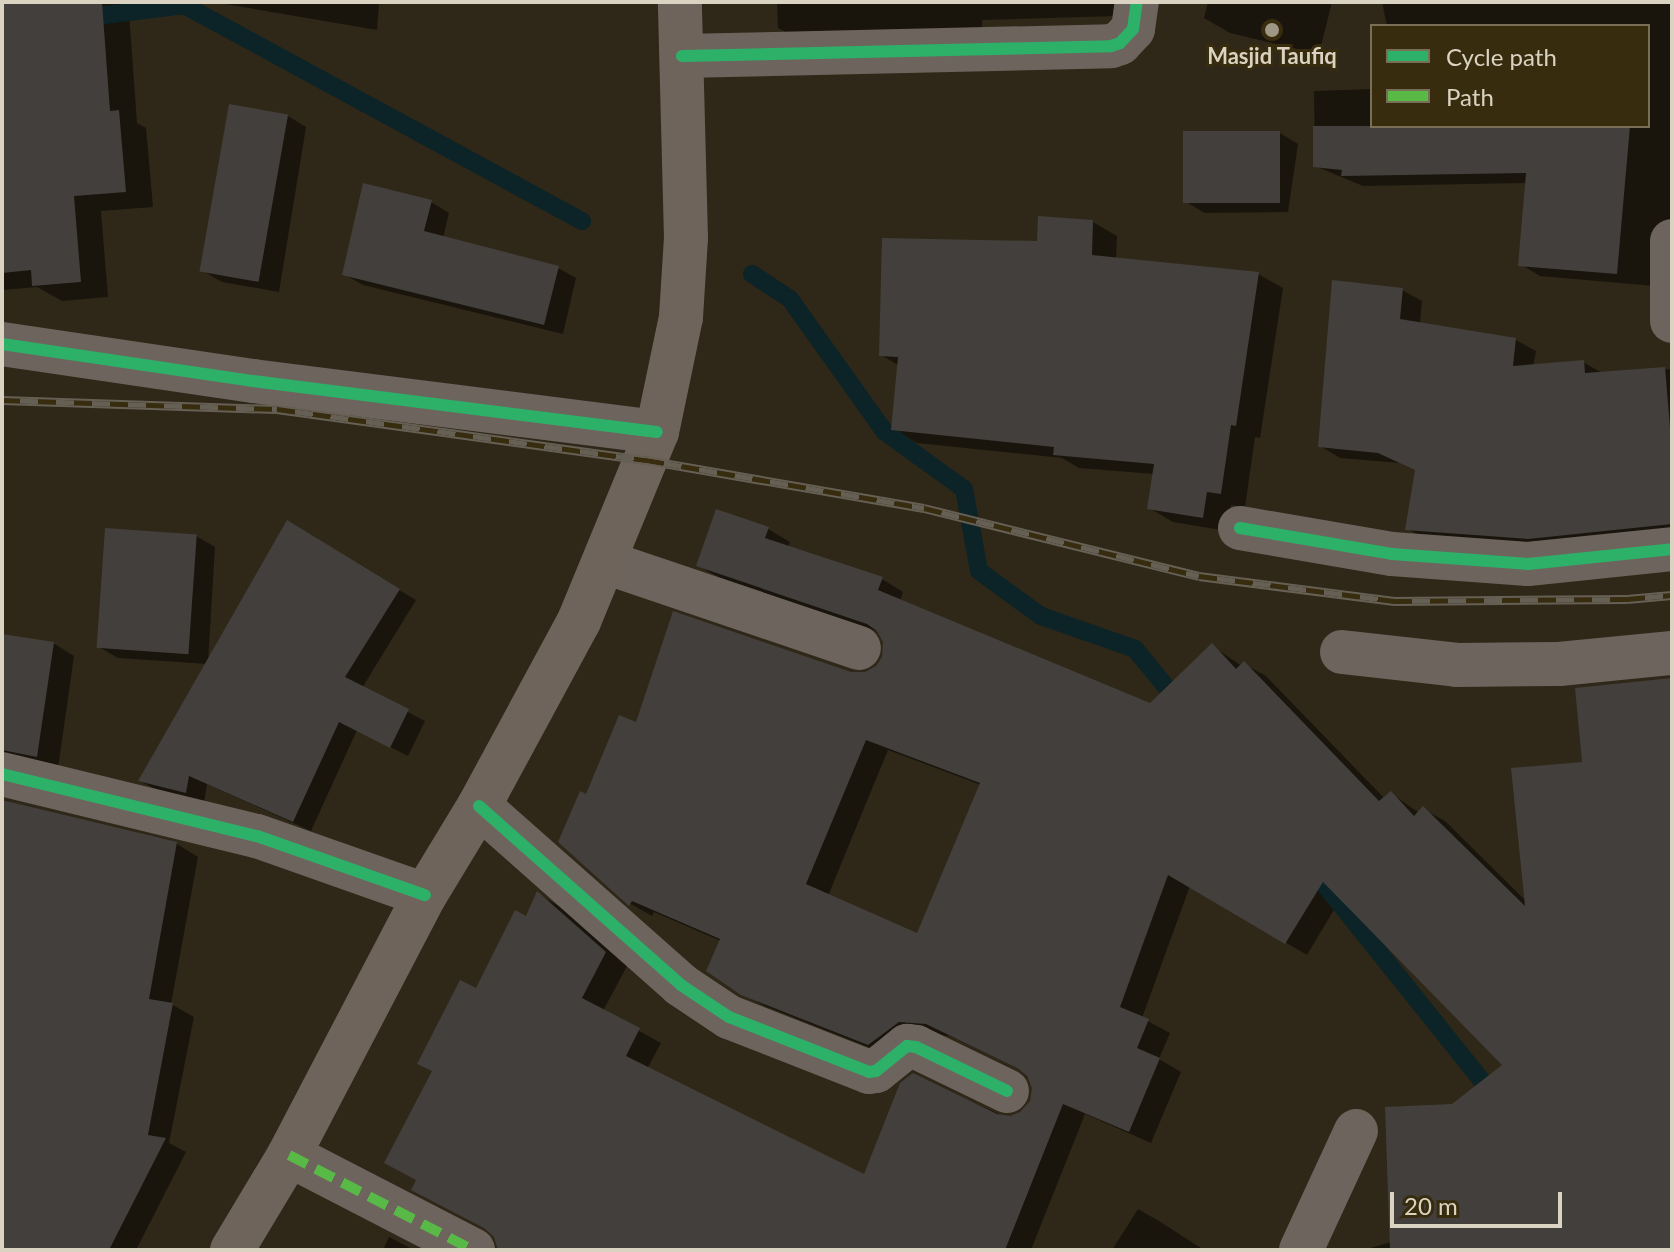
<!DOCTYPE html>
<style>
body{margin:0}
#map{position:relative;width:1674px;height:1252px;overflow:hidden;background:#2f2818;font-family:Lato,sans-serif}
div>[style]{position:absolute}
.shadow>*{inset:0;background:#0007}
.stream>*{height:18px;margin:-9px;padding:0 9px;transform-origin:9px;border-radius:9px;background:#0c2327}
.building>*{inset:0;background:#433f3c;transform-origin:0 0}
.minor>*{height:44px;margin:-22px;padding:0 22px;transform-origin:22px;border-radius:22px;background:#6e645e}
.major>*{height:44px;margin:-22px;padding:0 22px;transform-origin:22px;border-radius:22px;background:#6f645b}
.rail>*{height:9px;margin-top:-4.5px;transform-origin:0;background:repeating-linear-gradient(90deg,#382c0f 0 18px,#665f54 0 36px);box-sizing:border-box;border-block:2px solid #665f54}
.quiet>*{height:10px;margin-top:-5px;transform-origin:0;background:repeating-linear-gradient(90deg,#58b947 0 20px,transparent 0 30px)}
.cycleway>*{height:12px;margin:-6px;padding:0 6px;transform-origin:6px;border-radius:6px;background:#2db169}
.dots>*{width:22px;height:22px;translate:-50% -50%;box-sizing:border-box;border:4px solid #382c0f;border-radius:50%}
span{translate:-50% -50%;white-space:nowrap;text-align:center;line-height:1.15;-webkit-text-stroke:6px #382c0f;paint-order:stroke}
.poi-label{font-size:22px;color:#dad3c2;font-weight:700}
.frame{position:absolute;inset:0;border:4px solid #dad3c2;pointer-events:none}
.legend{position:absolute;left:1370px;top:24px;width:280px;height:104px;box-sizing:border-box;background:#382c0f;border:2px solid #796f57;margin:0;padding:10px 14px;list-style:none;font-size:24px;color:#dad3c2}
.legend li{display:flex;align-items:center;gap:16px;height:40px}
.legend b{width:40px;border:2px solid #796f57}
.scale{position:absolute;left:1390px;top:1192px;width:172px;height:36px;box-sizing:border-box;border:4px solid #dad3c2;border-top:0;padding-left:10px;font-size:24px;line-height:28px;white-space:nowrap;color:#dad3c2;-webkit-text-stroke:6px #382c0f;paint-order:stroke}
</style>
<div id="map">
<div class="shadow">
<div style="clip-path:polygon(2px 2px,379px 2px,377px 30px,213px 2px,129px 12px,137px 123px,146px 128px,153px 207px,101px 211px,108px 297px,62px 301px,37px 287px,2px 290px)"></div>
<div style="clip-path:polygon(777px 2px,1121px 2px,1118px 16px,982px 20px,982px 38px,804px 42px,778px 28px)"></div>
<div style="clip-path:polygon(1208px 2px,1332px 2px,1319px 54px,1230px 33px,1204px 18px)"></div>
<div style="clip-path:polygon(1382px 2px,1672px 2px,1672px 238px,1666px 287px,1540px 276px,1520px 264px,1527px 183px,1363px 186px,1315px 166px,1314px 91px,1372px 89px,1372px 126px,1648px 126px,1648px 26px,1387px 26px)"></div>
<div style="clip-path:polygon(231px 107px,288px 116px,306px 127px,279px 292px,222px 282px,203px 271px)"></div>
<div style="clip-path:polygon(1280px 133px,1298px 144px,1288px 212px,1205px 213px,1186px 202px)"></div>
<div style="clip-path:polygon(431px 202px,449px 213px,443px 238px,558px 268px,576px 278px,563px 334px,363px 285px,344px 274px)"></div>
<div style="clip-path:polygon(1093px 222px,1117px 236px,1116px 259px,1258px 274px,1283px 288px,1260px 438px,1255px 437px,1245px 507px,1231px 505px,1227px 531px,1173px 522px,1149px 508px,1154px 474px,1079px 468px,1062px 458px,917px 443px,893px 429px,900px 366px,881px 355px,1038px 243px)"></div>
<div style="clip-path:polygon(1402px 290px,1422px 301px,1420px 324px,1516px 340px,1536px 351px,1533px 366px,1583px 362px,1604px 374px,1672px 369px,1672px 536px,1549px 549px,1427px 540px,1408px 529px,1417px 471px,1400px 463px,1340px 458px,1320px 446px)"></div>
<div style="clip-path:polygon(evenodd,717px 511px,768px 529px,790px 542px,788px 547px,882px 579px,903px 592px,900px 601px,1150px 706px,1212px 646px,1242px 666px,1244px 664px,1266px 676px,1385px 799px,1391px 793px,1419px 813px,1423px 809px,1445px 821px,1526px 901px,1585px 764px,1672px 681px,1672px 1250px,1364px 1250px,1391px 1242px,1453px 1106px,1505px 1065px,1341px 898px,1307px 955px,1190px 886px,1142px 1018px,1170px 1033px,1159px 1059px,1181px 1072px,1151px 1143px,1085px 1114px,1031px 1250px,499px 1250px,477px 991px,527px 919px,538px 894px,559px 906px,627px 966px,603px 1011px,661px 1043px,647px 1069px,865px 1177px,913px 1076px,1008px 1118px,1023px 1113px,1032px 1102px,1034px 1090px,1024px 1071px,950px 1036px,922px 1034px,891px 1056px,765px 1006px,742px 993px,721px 941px,654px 912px,652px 916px,631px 904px,560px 842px,637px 724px,851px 674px,865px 674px,877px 668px,884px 657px,885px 642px,880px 632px,720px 578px,699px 566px,717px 511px,888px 750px,981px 785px,918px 936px,828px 896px,888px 750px)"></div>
<div style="clip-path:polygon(288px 523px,416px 600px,362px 688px,425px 721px,408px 756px,357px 730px,311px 831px,207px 784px,204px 802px,157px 790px,140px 781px,207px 664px,118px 658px,99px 647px,196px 536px,215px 547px,208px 663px)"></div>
<div style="clip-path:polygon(2px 636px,53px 643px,74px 656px,58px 768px,2px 775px)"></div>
<div style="clip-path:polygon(2px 800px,177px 844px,198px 857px,171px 1004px,194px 1017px,169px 1143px,186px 1152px,136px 1250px,2px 1250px)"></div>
<div style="clip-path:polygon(1138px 1209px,1159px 1221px,1204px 1250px,1112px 1250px)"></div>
<div style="clip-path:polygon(389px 1237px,414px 1250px,383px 1250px)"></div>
</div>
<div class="stream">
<div style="left:81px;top:18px;width:104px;rotate:-7.2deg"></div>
<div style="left:184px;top:5px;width:453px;rotate:28.5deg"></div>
<div style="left:752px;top:274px;width:45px;rotate:33.3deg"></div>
<div style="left:790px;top:299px;width:163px;rotate:54.5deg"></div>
<div style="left:885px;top:432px;width:97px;rotate:35.8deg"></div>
<div style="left:964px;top:489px;width:83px;rotate:79.6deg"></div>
<div style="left:979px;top:571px;width:77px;rotate:36deg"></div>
<div style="left:1041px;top:616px;width:100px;rotate:19.3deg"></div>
<div style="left:1135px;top:649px;width:72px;rotate:50.6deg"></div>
<div style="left:1309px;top:865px;width:299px;rotate:51.3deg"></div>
</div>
<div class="building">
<div style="clip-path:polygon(2px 2px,102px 2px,110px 111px,119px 110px,126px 192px,74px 196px,81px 282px,32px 286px,31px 270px,2px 273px)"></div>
<div style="left:229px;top:104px;width:60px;height:170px;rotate:10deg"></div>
<div style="clip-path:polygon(1313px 126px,1630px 126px,1617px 274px,1518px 266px,1526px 173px,1341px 176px,1342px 170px,1313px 167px)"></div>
<div style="left:1183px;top:131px;width:97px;height:72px"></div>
<div style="clip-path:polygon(363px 183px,432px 200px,424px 231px,559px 266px,544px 325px,342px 275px)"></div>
<div style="clip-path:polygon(1038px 216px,1093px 220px,1092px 255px,1259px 272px,1236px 426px,1231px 425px,1221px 494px,1207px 492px,1203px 518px,1147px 509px,1154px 464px,1053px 455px,1054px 447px,891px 430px,898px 357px,879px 356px,882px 238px,1037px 241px)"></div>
<div style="clip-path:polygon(1332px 280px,1403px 288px,1400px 319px,1516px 338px,1513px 366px,1584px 360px,1585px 373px,1665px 367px,1672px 452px,1672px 524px,1528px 539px,1405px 530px,1415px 470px,1378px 453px,1318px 447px)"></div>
<div style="clip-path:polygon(evenodd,716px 509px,769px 527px,765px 538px,883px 577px,878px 590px,1150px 703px,1212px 643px,1236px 669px,1244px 661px,1379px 801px,1391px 791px,1414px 816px,1423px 806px,1525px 906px,1511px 768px,1582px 762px,1575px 688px,1672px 678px,1672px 1250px,1390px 1250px,1385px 1107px,1452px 1104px,1502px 1065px,1323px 882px,1285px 944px,1168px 875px,1120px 1007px,1149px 1019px,1137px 1048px,1160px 1058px,1129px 1132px,1063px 1104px,1005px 1250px,498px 1250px,494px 1237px,484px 1228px,411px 1190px,416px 1180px,384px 1163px,432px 1071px,417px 1064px,460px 980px,476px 988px,515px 910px,526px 916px,537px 891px,606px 952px,582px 998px,640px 1028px,626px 1056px,864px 1174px,900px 1083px,913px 1073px,997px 1114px,1010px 1116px,1020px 1112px,1030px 1101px,1032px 1088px,1027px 1076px,1019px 1069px,926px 1024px,899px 1022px,868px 1045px,741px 995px,706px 971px,720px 939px,632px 901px,629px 906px,558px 842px,580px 791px,586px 794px,619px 715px,636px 722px,673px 611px,851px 672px,865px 672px,876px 666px,882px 657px,883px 642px,877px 631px,867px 624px,696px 566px,716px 509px,866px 740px,980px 783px,917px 933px,806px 884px,866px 740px)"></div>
<div style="clip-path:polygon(287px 520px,400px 589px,345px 677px,409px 709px,390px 748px,339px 722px,293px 822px,189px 776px,186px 793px,138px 781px)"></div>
<div style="left:105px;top:528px;width:92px;height:120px;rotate:4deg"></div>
<div style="clip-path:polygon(2px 634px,54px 642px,37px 757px,2px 750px)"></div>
<div style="clip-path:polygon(2px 800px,177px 842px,149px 999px,173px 1003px,148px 1135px,166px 1138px,109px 1250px,2px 1250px)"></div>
</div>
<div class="minor">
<div style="left:682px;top:56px;width:429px;rotate:-1.3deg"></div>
<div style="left:1111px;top:46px;width:9px;rotate:-18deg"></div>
<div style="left:1120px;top:43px;width:19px;rotate:-47deg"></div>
<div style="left:1133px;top:29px;width:27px;rotate:-82deg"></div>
<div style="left:1672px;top:241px;width:80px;rotate:90deg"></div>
<div style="left:2px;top:344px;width:254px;rotate:8.4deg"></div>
<div style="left:253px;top:381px;width:407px;rotate:7.2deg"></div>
<div style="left:1240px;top:528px;width:154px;rotate:9.7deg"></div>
<div style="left:1392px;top:554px;width:136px;rotate:4.2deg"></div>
<div style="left:1528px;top:564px;width:145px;rotate:-5.9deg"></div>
<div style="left:605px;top:562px;width:268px;rotate:18.7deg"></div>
<div style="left:1342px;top:652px;width:116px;rotate:6.4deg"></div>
<div style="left:1457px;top:665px;width:102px;rotate:-0.6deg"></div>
<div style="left:1559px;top:664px;width:114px;rotate:-5.6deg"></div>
<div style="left:2px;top:774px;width:262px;rotate:13.7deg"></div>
<div style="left:257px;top:836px;width:178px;rotate:19.4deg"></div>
<div style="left:479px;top:806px;width:270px;rotate:41.5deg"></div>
<div style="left:681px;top:985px;width:58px;rotate:33.7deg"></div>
<div style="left:729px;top:1017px;width:150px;rotate:21.4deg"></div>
<div style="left:869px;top:1072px;width:7px;rotate:-8deg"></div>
<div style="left:876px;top:1071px;width:40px;rotate:-39deg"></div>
<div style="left:907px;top:1046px;width:9px;rotate:6deg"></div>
<div style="left:916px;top:1047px;width:101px;rotate:25.8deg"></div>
<div style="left:289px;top:1155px;width:207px;rotate:27.3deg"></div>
<div style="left:1301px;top:1250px;width:131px;rotate:-65.2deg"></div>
</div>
<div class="major">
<div style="left:232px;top:1250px;width:111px;rotate:-59deg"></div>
<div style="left:289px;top:1155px;width:293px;rotate:-62.4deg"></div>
<div style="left:425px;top:895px;width:104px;rotate:-58.8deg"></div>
<div style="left:479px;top:806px;width:210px;rotate:-61.6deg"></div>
<div style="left:579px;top:621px;width:204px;rotate:-67.6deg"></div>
<div style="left:657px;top:432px;width:117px;rotate:-78.2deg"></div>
<div style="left:681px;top:317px;width:79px;rotate:-86.4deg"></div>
<div style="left:686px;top:238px;width:236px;rotate:-91.5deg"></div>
</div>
<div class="rail">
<div style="left:2px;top:400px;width:275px;rotate:1.9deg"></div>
<div style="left:277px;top:409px;width:373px;rotate:7.9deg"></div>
<div style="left:646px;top:460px;width:282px;rotate:9.8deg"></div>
<div style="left:924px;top:508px;width:283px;rotate:13.9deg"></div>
<div style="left:1199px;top:576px;width:197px;rotate:7.3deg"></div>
<div style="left:1394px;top:601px;width:233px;rotate:-0.5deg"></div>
<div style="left:1627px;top:599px;width:45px;rotate:-5.1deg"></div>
</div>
<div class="quiet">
<div style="left:289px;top:1155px;width:207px;rotate:27.3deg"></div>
</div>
<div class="cycleway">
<div style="left:682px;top:56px;width:429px;rotate:-1.3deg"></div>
<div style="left:1111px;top:46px;width:9px;rotate:-18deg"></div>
<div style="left:1120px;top:43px;width:19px;rotate:-47deg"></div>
<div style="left:1133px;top:29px;width:27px;rotate:-82deg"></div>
<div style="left:2px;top:344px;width:254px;rotate:8.4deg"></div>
<div style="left:253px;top:381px;width:407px;rotate:7.2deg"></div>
<div style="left:1240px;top:528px;width:154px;rotate:9.7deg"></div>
<div style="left:1392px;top:554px;width:136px;rotate:4.2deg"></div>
<div style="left:1528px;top:564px;width:145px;rotate:-5.9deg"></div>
<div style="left:2px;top:774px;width:262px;rotate:13.7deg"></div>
<div style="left:257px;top:836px;width:178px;rotate:19.4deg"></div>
<div style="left:479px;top:806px;width:270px;rotate:41.5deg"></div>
<div style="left:681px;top:985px;width:58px;rotate:33.7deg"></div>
<div style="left:729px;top:1017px;width:150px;rotate:21.4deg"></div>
<div style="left:869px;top:1072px;width:7px;rotate:-8deg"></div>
<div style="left:876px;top:1071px;width:40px;rotate:-39deg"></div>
<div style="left:907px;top:1046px;width:9px;rotate:6deg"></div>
<div style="left:916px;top:1047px;width:101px;rotate:25.8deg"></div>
</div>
<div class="dots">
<div style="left:1272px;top:30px;background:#9e9786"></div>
</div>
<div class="poi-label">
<span style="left:1272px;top:56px">Masjid Taufiq</span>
</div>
<div class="frame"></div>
<ul class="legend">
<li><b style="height:10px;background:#2db169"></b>Cycle path</li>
<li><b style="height:10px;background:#58b947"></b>Path</li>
</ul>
<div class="scale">20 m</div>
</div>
